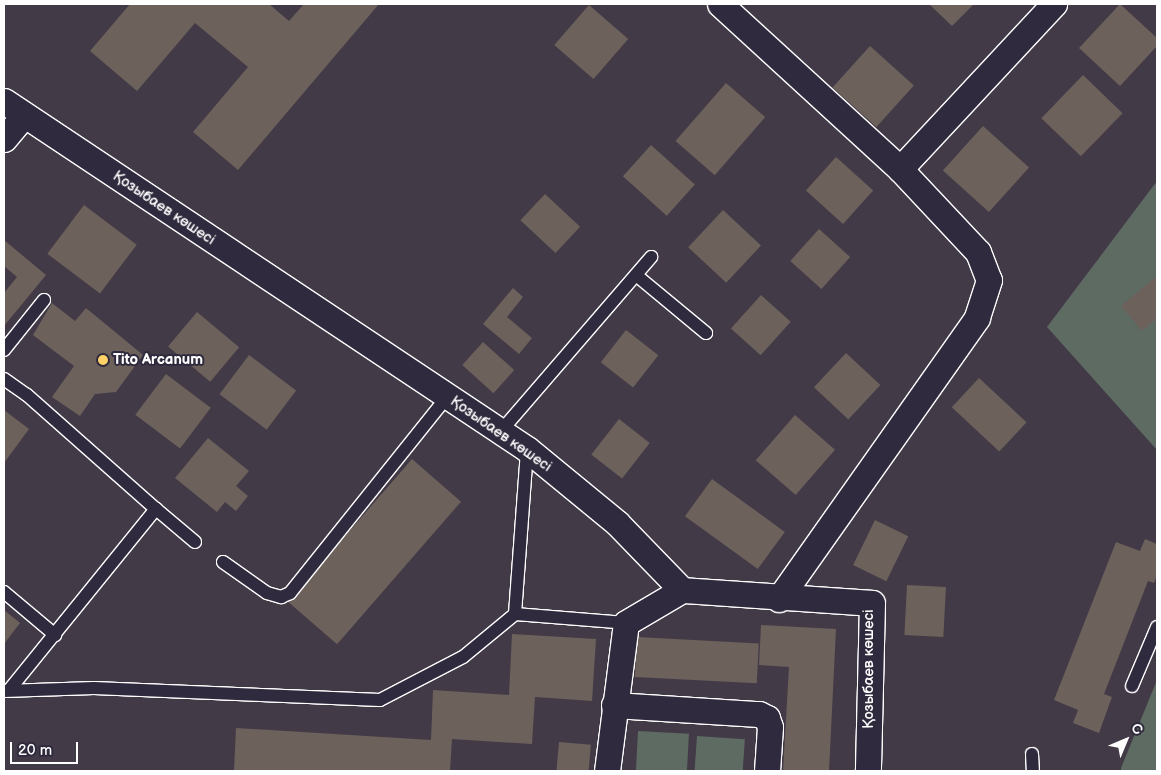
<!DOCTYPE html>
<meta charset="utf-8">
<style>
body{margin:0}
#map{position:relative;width:1161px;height:775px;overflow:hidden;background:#423a46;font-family:"Balsamiq Sans",sans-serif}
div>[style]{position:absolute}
.green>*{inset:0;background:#5d6b62;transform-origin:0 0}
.building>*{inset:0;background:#6d615c;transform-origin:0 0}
.roads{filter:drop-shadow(1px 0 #fff) drop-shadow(-1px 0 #fff) drop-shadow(0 1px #fff) drop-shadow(0 -1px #fff)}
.lane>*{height:12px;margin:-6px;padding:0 6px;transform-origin:6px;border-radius:6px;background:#2f2a3d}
.street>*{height:25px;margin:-12.5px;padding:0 12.5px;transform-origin:12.5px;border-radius:12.5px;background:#2f2a3d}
.dots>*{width:14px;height:14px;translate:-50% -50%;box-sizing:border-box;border:2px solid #2f2a3d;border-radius:50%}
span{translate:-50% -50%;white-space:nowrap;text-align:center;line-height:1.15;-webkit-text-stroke:4px #2f2a3d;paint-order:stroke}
.street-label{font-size:15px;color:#fff}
.poi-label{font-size:15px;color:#fff;font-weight:700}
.left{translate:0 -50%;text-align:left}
.frame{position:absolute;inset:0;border:5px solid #fff;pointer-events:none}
.north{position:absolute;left:1101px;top:715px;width:50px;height:50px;-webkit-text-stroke:4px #2f2a3d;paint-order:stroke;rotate:45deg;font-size:14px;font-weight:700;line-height:20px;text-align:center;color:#fff}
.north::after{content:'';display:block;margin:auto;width:18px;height:22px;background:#fff;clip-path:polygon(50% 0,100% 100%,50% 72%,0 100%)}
.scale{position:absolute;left:10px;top:742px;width:68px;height:22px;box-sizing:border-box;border:2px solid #fff;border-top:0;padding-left:6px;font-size:15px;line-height:18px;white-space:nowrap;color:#fff;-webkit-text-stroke:4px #2f2a3d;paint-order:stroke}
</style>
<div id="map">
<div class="green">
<div style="clip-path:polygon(1157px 181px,1157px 450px,1047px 327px)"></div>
<div style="clip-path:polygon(1157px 680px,1157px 771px,1121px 771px,1121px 768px)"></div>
<div style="left:638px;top:731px;width:51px;height:40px;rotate:3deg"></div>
<div style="left:697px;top:736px;width:48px;height:35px;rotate:4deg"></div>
</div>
<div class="building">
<div style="clip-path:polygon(130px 4px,269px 4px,289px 21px,304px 4px,379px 4px,238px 170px,193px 132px,248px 67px,195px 23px,137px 91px,90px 51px)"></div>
<div style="clip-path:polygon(929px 4px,974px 4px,952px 26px)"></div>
<div style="clip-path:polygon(1120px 4px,1157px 38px,1157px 46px,1120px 86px,1079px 48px)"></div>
<div style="left:589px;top:5px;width:52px;height:53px;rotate:41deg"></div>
<div style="left:870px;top:46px;width:59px;height:56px;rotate:42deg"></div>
<div style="left:1083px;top:75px;width:55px;height:60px;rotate:44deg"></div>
<div style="left:726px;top:83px;width:52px;height:77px;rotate:41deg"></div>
<div style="left:983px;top:126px;width:62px;height:60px;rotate:42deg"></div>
<div style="left:651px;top:145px;width:59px;height:42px;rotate:42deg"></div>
<div style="left:836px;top:157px;width:50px;height:45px;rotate:42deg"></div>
<div style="left:545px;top:194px;width:48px;height:36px;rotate:43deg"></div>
<div style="left:84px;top:205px;width:66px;height:61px;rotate:37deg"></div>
<div style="left:723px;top:210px;width:52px;height:51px;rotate:43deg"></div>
<div style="left:819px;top:229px;width:42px;height:43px;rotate:42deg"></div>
<div style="clip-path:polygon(4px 240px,46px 275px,4px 326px,4px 293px,17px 277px,4px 266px)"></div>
<div style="clip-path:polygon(1157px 276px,1157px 318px,1142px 331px,1121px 306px)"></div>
<div style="clip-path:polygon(513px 288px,523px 297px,507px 317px,532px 338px,519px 354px,483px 324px)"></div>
<div style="left:761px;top:295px;width:40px;height:45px;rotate:42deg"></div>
<div style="clip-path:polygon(52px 303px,75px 321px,86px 308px,143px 355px,116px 392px,95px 394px,80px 416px,52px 397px,74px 366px,33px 335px)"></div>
<div style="left:197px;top:312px;width:55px;height:45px;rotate:40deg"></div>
<div style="left:626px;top:330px;width:41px;height:41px;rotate:38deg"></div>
<div style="left:483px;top:342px;width:42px;height:31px;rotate:42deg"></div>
<div style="left:846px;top:353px;width:47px;height:47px;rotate:43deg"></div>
<div style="left:249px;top:355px;width:59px;height:49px;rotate:37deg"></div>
<div style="left:166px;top:374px;width:56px;height:51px;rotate:37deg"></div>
<div style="left:979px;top:378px;width:65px;height:40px;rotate:43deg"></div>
<div style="clip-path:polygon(4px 410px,29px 429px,4px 463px)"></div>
<div style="left:795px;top:415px;width:53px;height:60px;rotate:41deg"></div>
<div style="left:619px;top:419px;width:39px;height:45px;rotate:38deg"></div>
<div style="clip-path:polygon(208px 438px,249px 471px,236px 486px,248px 496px,236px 511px,225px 502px,217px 512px,175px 478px)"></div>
<div style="left:412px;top:459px;width:65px;height:189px;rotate:41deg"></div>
<div style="left:712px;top:479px;width:90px;height:46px;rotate:36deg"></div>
<div style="left:875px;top:520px;width:37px;height:50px;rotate:26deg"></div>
<div style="clip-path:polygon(1145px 539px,1157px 544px,1157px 575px,1154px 583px,1148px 581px,1104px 694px,1112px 697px,1099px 733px,1073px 723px,1078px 710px,1054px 700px,1116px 542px,1140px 551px)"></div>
<div style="left:907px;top:585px;width:39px;height:50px;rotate:3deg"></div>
<div style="clip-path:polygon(4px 610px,20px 623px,4px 644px)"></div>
<div style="clip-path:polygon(761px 625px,836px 629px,829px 771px,783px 771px,789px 667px,759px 665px)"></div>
<div style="clip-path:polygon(512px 634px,596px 639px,592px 701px,535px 697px,532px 744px,452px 739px,450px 771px,234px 771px,236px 728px,431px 740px,433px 690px,509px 695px)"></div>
<div style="left:637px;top:637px;width:122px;height:40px;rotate:3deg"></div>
<div style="left:559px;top:742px;width:32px;height:29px;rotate:5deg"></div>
</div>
<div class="roads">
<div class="lane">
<div style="left:636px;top:275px;width:91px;rotate:39.6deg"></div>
<div style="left:4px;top:350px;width:64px;rotate:-51.3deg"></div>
<div style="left:4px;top:379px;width:28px;rotate:35deg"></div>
<div style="left:27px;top:395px;width:172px;rotate:41.5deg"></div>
<div style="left:501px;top:431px;width:230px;rotate:-49.2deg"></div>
<div style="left:223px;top:562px;width:54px;rotate:35.2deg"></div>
<div style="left:267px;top:593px;width:15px;rotate:16deg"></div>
<div style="left:281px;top:597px;width:10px;rotate:-24deg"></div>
<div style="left:290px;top:593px;width:253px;rotate:-51.3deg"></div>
<div style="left:4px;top:592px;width:67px;rotate:40.1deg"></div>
<div style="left:515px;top:614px;width:111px;rotate:4.6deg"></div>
<div style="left:1132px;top:686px;width:64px;rotate:-67deg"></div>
<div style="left:10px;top:689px;width:232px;rotate:-51deg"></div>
<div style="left:156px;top:509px;width:51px;rotate:40.2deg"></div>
<div style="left:4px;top:691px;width:90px;rotate:-1.9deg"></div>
<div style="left:94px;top:688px;width:286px;rotate:2.4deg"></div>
<div style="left:380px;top:700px;width:93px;rotate:-27.4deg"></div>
<div style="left:463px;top:657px;width:67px;rotate:-39.6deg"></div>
<div style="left:515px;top:614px;width:165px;rotate:-85.8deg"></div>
<div style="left:1032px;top:754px;width:17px;rotate:87deg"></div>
</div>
<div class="street">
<div style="left:720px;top:4px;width:244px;rotate:42.5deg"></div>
<div style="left:900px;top:169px;width:114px;rotate:46.8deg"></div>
<div style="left:978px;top:252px;width:30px;rotate:69deg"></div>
<div style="left:989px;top:280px;width:40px;rotate:108deg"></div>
<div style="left:977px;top:318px;width:344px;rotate:125.2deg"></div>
<div style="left:4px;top:101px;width:628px;rotate:33.64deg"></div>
<div style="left:527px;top:449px;width:117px;rotate:39.4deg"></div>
<div style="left:617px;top:523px;width:93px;rotate:45.9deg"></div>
<div style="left:682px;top:590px;width:190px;rotate:3.9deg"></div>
<div style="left:872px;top:603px;width:168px;rotate:91.4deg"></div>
<div style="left:4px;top:139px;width:31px;rotate:-50deg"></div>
<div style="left:900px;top:169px;width:226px;rotate:-47deg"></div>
<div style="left:614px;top:705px;width:145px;rotate:3.6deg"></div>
<div style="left:759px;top:714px;width:9px;rotate:27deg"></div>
<div style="left:767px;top:718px;width:9px;rotate:72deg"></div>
<div style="left:770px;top:727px;width:44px;rotate:93.9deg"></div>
<div style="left:607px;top:771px;width:149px;rotate:-82.7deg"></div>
<div style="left:626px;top:623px;width:65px;rotate:-30.5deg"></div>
</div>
</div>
<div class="dots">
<div style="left:103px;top:360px;background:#ffd166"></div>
</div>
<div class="street-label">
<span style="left:164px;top:208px;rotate:34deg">Қозыбаев көшесі</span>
<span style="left:501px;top:434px;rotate:35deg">Қозыбаев көшесі</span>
<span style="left:869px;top:669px;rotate:-90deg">Қозыбаев көшесі</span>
</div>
<div class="poi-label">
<span class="left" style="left:113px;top:360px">Tito Arcanum</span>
</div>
<div class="frame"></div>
<div class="north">С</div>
<div class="scale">20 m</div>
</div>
